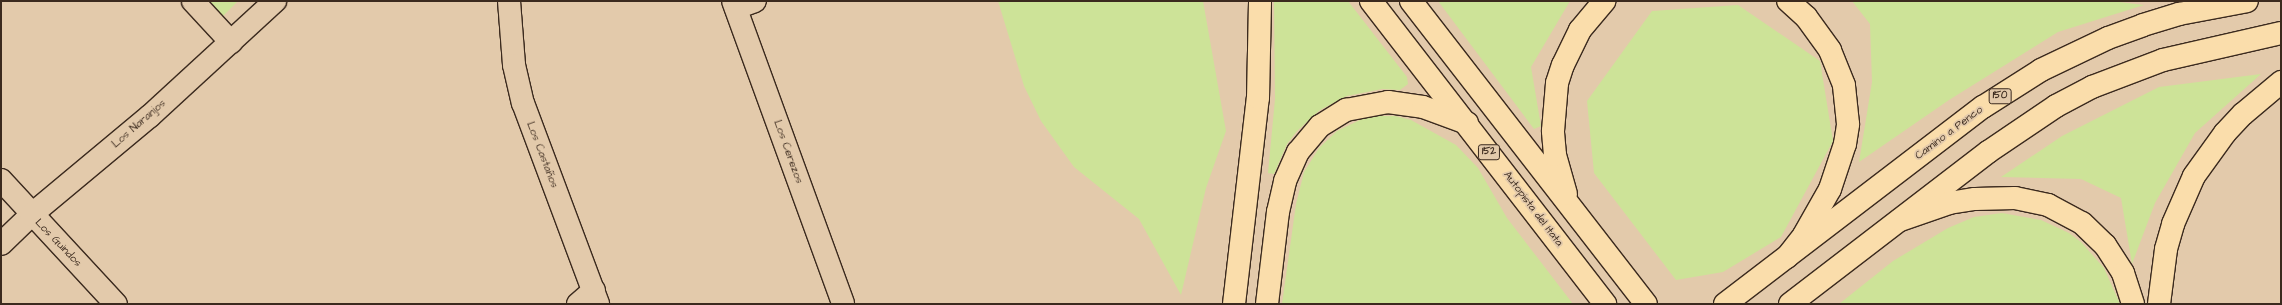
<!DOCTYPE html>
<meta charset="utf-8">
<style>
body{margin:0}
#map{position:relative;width:2282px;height:305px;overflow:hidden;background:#e3caab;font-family:"Architects Daughter",sans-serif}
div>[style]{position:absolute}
.green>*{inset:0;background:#cde398}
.roads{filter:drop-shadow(1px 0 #3b2a1e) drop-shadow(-1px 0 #3b2a1e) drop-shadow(0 1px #3b2a1e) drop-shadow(0 -1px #3b2a1e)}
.minor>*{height:22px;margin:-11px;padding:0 11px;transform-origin:11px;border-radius:11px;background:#e3caab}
.trunk>*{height:22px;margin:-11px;padding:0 11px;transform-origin:11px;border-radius:11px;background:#faddab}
.motorway>*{height:22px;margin:-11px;padding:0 11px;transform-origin:11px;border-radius:11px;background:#faddab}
span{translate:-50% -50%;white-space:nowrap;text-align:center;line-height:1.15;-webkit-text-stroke:3.5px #e3caab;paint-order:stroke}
.shield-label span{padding:1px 3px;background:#e3caab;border:1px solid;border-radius:3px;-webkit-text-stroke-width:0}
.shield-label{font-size:10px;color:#3b2a1e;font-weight:700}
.street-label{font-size:11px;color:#3b2a1e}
.frame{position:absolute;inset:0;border:2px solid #3b2a1e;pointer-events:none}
</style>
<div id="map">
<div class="green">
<div style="clip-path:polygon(203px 1px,238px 1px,220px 19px)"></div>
<div style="clip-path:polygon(998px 1px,1203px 1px,1226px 131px,1206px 188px,1181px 295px,1139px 219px,1074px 167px,1041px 121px,1024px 86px)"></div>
<div style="clip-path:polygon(1274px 1px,1348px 1px,1407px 77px,1408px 84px,1400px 90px,1382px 89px,1347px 96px,1320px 110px,1297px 131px,1287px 144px,1274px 174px,1268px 173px,1275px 99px)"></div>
<div style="clip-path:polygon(1438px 1px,1570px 1px,1531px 67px,1541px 126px,1534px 129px)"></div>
<div style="clip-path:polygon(1852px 1px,2111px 1px,2144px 5px,2058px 32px,1949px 100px,1859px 162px,1872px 82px,1870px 24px)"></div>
<div style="clip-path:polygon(1738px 5px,1820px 61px,1833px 141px,1781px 237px,1723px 272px,1676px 280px,1594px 173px,1587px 101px,1652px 11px)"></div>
<div style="clip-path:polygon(2261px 74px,2195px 133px,2155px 203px,2132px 264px,2121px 198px,2081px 179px,2001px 177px,2062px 136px,2159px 87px)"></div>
<div style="clip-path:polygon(1379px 116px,1395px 116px,1411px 120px,1456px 145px,1478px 168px,1507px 218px,1573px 304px,1282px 304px,1296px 204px,1304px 172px,1319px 148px,1337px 131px,1362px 119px)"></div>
<div style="clip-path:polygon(2002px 213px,2041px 220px,2069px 233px,2081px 242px,2104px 268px,2120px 304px,1839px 304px,1893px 261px,1948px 228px,1974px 217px)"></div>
</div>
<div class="roads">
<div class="minor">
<div style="left:193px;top:1px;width:56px;rotate:47.2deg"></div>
<div style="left:509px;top:1px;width:64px;rotate:85.5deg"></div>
<div style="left:514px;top:65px;width:39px;rotate:77deg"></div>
<div style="left:523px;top:103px;width:215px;rotate:69.5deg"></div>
<div style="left:733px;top:1px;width:322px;rotate:70deg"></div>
<div style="left:736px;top:8px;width:20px;rotate:-20deg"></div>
<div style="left:1px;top:180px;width:169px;rotate:47.2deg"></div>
<div style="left:1px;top:244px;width:42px;rotate:-44deg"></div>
<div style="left:31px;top:215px;width:155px;rotate:-39.8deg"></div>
<div style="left:150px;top:116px;width:170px;rotate:-42.6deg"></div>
<div style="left:578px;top:304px;width:21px;rotate:-41deg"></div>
</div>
<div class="trunk">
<div style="left:1725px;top:304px;width:325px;rotate:-37.4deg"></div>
<div style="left:1983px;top:107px;width:69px;rotate:-32.5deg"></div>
<div style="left:2041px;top:70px;width:74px;rotate:-25.5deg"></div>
<div style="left:2108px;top:38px;width:37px;rotate:-20deg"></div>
<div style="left:2143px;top:25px;width:38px;rotate:-17deg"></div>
<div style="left:2179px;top:14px;width:69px;rotate:-10.8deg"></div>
<div style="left:1790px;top:304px;width:250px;rotate:-37.5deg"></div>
<div style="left:1988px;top:152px;width:82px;rotate:-34.1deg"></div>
<div style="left:2056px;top:106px;width:41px;rotate:-27.8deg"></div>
<div style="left:2092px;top:87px;width:76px;rotate:-20.8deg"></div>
<div style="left:2163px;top:60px;width:121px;rotate:-12.9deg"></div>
</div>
<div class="motorway">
<div style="left:1371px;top:1px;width:383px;rotate:52.3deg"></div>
<div style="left:1411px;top:1px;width:383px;rotate:52.2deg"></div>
<div style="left:1566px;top:194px;width:41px;rotate:-105.8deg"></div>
<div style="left:1555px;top:155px;width:24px;rotate:-95deg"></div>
<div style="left:1553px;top:131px;width:48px;rotate:-85.2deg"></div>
<div style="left:1557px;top:83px;width:19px;rotate:-72deg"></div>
<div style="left:1563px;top:65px;width:39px;rotate:-64deg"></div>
<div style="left:1580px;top:30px;width:38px;rotate:-50deg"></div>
<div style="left:1900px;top:220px;width:52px;rotate:-19.1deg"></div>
<div style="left:1949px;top:203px;width:26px;rotate:-9deg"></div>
<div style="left:1975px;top:199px;width:40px;rotate:-1.4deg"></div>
<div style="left:2015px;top:198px;width:34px;rotate:12deg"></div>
<div style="left:2048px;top:205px;width:38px;rotate:28deg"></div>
<div style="left:2082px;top:223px;width:32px;rotate:44deg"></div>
<div style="left:2105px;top:245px;width:33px;rotate:57deg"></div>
<div style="left:2123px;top:273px;width:33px;rotate:72deg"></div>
<div style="left:1787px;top:257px;width:28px;rotate:-52deg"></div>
<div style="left:1804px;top:235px;width:53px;rotate:-60.5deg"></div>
<div style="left:1830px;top:189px;width:47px;rotate:-71.6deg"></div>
<div style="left:1845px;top:144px;width:20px;rotate:-81deg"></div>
<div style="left:1848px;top:124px;width:39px;rotate:-96deg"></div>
<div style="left:1844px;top:85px;width:38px;rotate:-112deg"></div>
<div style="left:1830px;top:50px;width:41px;rotate:-126deg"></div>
<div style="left:1806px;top:17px;width:24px;rotate:-138deg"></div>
<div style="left:1234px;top:304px;width:207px;rotate:-83.4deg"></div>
<div style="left:1258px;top:98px;width:97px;rotate:-88.8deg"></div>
<div style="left:1267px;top:304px;width:93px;rotate:-83.2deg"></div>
<div style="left:1278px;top:212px;width:32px;rotate:-77deg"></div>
<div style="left:1285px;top:181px;width:32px;rotate:-66deg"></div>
<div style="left:1298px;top:152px;width:34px;rotate:-50deg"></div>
<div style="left:1320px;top:126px;width:31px;rotate:-32deg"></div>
<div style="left:1346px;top:110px;width:43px;rotate:-10.8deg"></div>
<div style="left:1388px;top:102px;width:35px;rotate:8deg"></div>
<div style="left:1423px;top:107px;width:47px;rotate:20deg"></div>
<div style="left:2159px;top:304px;width:55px;rotate:-82.7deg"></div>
<div style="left:2166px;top:249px;width:26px;rotate:-74deg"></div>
<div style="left:2173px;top:224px;width:52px;rotate:-66.4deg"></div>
<div style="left:2194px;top:176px;width:53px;rotate:-54.2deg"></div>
<div style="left:2225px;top:133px;width:26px;rotate:-47deg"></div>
<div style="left:2243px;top:114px;width:50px;rotate:-40.1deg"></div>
</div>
</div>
<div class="shield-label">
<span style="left:2000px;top:96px">150</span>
<span style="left:1489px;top:152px">152</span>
</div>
<div class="street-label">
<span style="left:139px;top:124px;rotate:-41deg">Los Naranjos</span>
<span style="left:1949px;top:133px;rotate:-37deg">Camino a Penco</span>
<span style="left:788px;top:152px;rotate:70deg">Los Cerezos</span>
<span style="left:542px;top:155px;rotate:69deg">Los Castaños</span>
<span style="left:1533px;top:209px;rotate:53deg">Autopista del Itata</span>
<span style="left:58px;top:243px;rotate:46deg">Los Guindos</span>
</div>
<div class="frame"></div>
</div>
